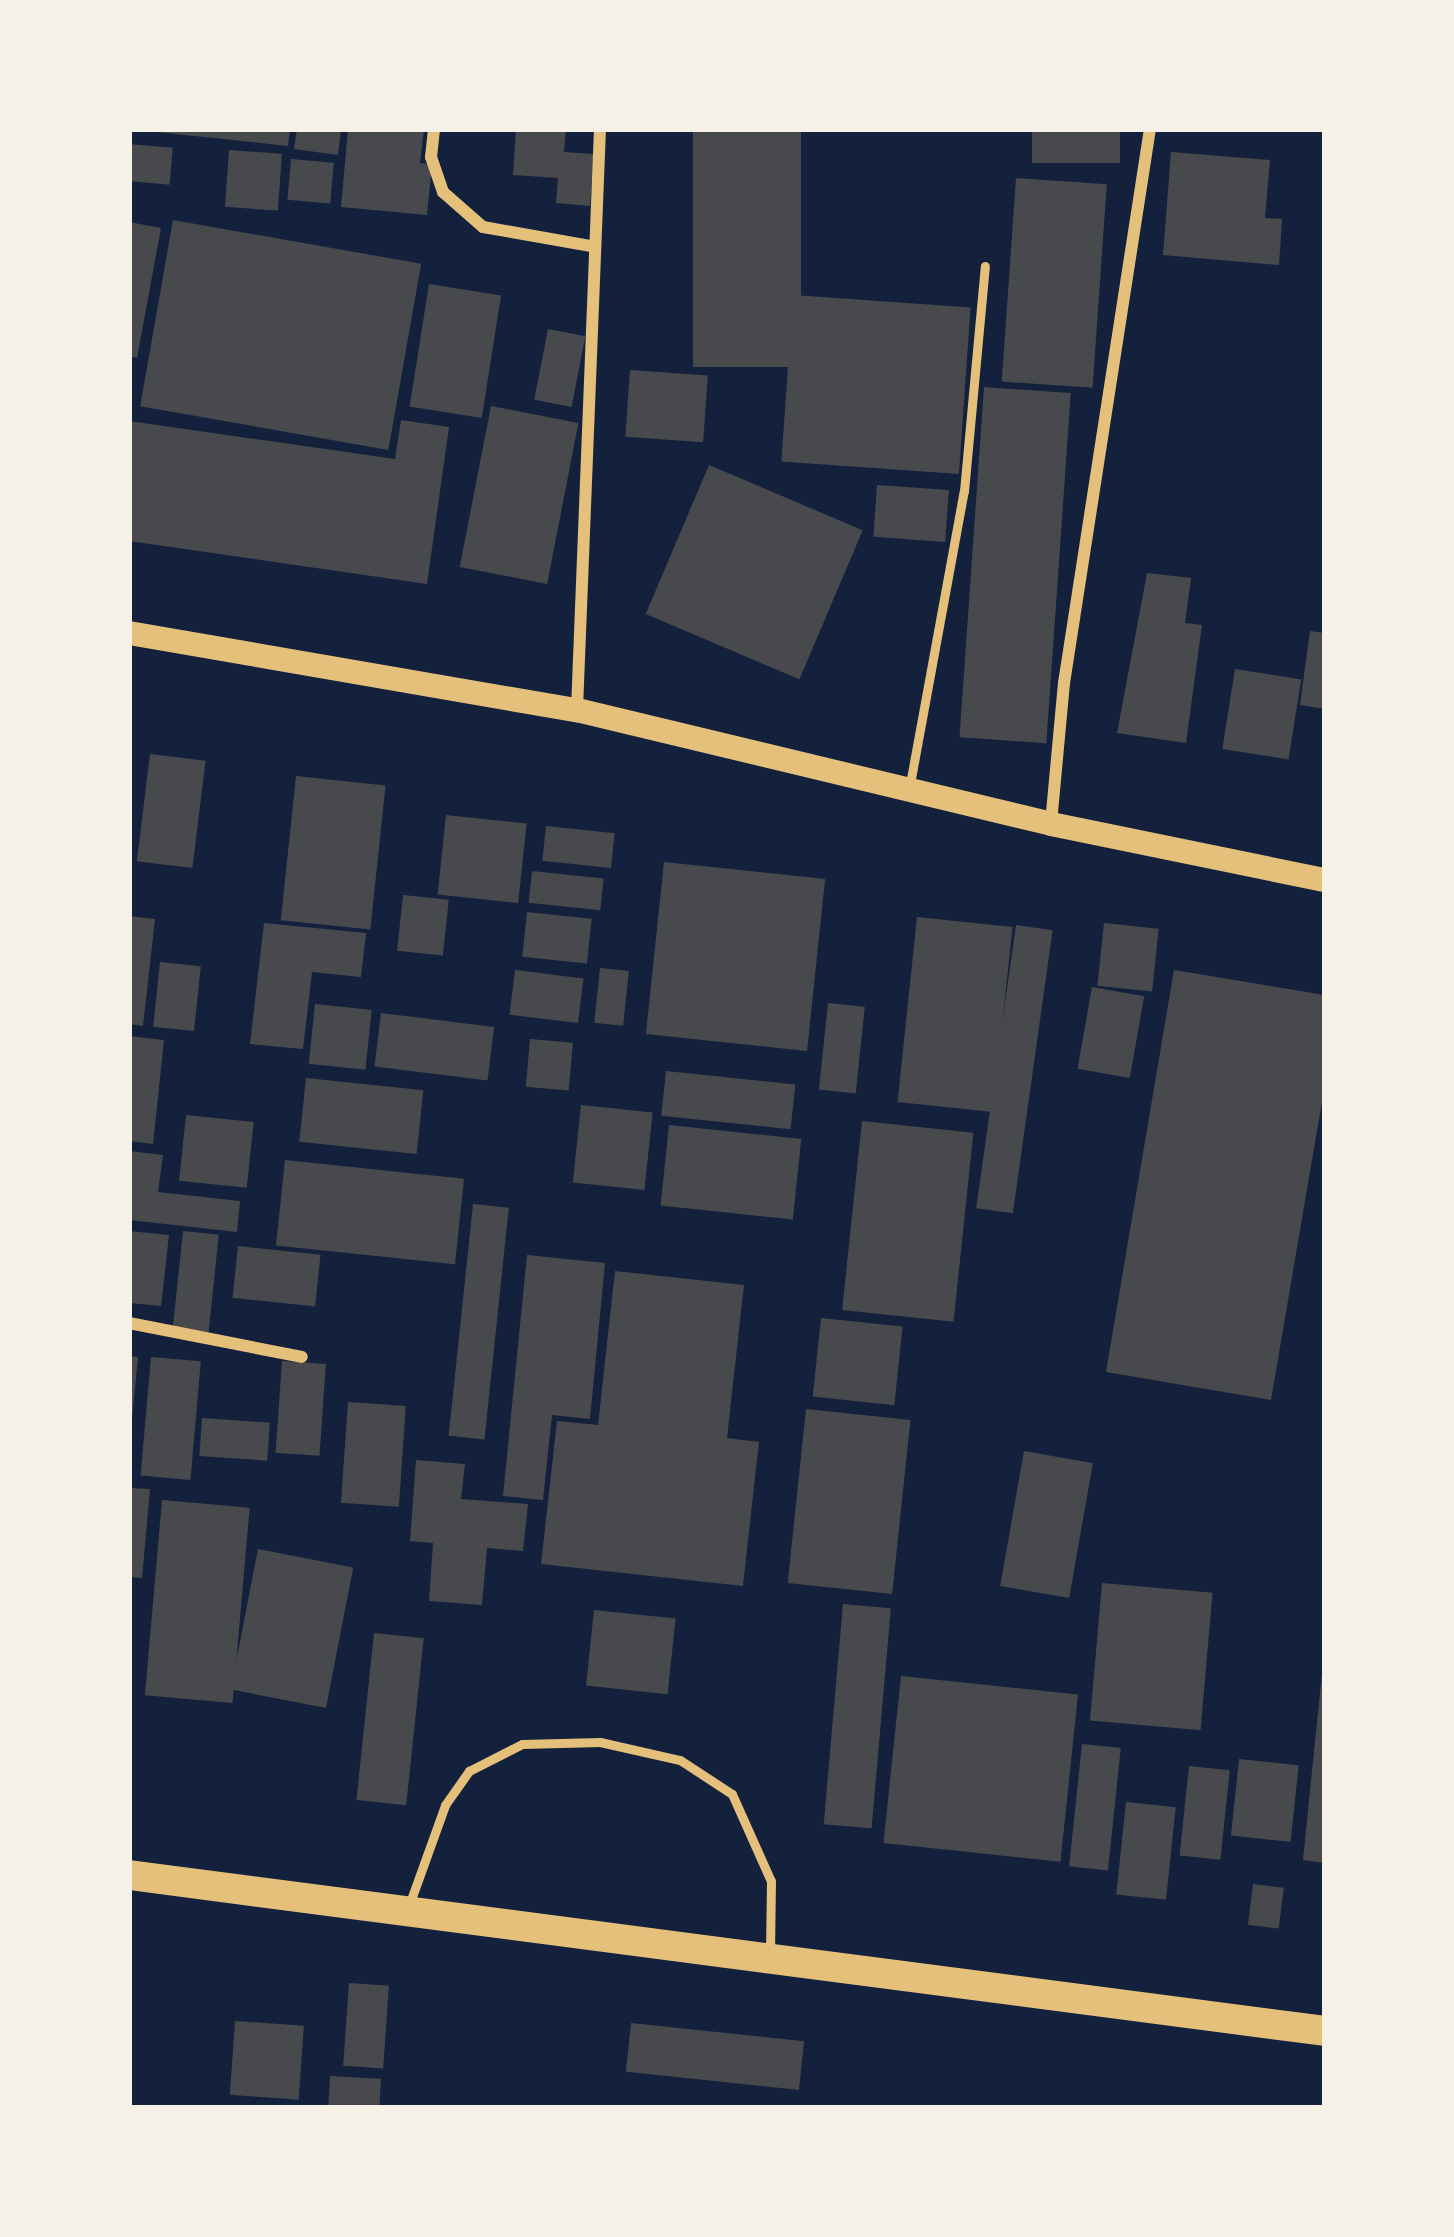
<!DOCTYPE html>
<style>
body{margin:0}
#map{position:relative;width:1454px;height:2237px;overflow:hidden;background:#14213d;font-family:Raleway,sans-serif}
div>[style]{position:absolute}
.building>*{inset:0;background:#48494c;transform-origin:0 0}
.service>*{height:9px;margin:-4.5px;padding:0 4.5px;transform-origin:4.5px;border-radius:4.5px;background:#e5c07b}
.minor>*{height:12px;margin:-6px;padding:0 6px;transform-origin:6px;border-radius:6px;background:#e5c07b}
.secondary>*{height:24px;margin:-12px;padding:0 12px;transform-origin:12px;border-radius:12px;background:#e5c07b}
.primary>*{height:30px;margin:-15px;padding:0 15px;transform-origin:15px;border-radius:15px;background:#e5c07b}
span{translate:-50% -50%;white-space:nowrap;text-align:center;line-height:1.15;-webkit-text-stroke:12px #f6f1e7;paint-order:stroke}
.frame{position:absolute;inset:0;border:132px solid #f6f1e7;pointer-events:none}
</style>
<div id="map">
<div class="building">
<div style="clip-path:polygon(129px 129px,290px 129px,288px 146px)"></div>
<div style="clip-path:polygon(297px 129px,341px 129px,338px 155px,294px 149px)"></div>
<div style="clip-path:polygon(348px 129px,424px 129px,420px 163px,432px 164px,427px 215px,341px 207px)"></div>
<div style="clip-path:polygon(516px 129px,566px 129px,564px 152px,594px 154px,590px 206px,556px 203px,558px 178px,513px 175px)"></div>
<div style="left:693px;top:129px;width:108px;height:238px"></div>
<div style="left:1032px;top:129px;width:88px;height:34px"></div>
<div style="left:129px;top:144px;width:44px;height:37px;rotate:5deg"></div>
<div style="left:229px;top:150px;width:53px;height:57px;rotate:4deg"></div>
<div style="clip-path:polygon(1171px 152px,1270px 160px,1265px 218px,1282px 219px,1279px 265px,1163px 255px)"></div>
<div style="left:291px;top:159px;width:43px;height:41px;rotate:5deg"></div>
<div style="left:1016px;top:178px;width:91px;height:204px;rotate:4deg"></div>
<div style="left:173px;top:220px;width:252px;height:189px;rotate:10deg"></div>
<div style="clip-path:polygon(129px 222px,161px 228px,137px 358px,129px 356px)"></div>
<div style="left:429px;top:284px;width:73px;height:124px;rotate:9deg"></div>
<div style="left:793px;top:295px;width:178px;height:167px;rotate:4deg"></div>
<div style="left:548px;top:329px;width:38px;height:72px;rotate:11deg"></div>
<div style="left:630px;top:370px;width:78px;height:67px;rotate:4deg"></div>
<div style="left:984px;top:387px;width:87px;height:351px;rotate:4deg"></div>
<div style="left:491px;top:406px;width:89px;height:164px;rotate:11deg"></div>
<div style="clip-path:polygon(401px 420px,449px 427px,427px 584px,129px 541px,129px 421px,395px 459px)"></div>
<div style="left:709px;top:465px;width:167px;height:162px;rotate:23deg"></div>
<div style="left:877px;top:485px;width:72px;height:52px;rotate:4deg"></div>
<div style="clip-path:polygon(1147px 573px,1191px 578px,1185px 623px,1202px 625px,1186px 743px,1117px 733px)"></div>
<div style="clip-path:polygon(1310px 631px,1325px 633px,1325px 709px,1300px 705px)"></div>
<div style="left:1235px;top:669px;width:67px;height:81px;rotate:9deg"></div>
<div style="left:150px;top:754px;width:56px;height:108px;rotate:7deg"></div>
<div style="left:296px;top:776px;width:90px;height:145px;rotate:6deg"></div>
<div style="left:446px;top:815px;width:81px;height:80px;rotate:6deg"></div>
<div style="left:546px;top:826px;width:69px;height:35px;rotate:6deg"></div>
<div style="left:664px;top:862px;width:162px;height:173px;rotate:6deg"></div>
<div style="left:532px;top:871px;width:72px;height:32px;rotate:6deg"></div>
<div style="left:403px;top:895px;width:46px;height:56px;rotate:6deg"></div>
<div style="left:527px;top:912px;width:65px;height:45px;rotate:6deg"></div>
<div style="clip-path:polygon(129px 916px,155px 919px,143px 1026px,129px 1024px)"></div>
<div style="left:917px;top:917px;width:96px;height:186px;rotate:6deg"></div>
<div style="clip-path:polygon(264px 923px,366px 933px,361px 977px,312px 972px,303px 1049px,250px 1044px)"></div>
<div style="left:1104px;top:923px;width:55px;height:63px;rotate:6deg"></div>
<div style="left:1016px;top:925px;width:37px;height:286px;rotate:8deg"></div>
<div style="left:160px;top:962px;width:41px;height:65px;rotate:6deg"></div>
<div style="left:600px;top:968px;width:29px;height:55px;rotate:6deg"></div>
<div style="left:515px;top:970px;width:69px;height:45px;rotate:7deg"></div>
<div style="clip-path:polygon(1174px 970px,1325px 995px,1325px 1084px,1271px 1400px,1106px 1372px)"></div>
<div style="left:1092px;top:987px;width:53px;height:83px;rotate:10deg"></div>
<div style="left:828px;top:1003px;width:37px;height:87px;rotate:6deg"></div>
<div style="left:315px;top:1004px;width:57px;height:60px;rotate:6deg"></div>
<div style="left:381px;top:1013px;width:114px;height:54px;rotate:7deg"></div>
<div style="clip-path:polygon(129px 1036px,164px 1040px,153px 1144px,129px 1141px)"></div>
<div style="left:530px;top:1039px;width:43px;height:48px;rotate:5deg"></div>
<div style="left:666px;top:1071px;width:130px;height:45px;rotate:6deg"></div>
<div style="left:306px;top:1078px;width:118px;height:64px;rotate:6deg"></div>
<div style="left:581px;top:1105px;width:72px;height:78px;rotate:6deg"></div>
<div style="left:186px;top:1115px;width:68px;height:66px;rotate:6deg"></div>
<div style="left:862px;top:1121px;width:112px;height:190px;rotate:6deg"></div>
<div style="left:669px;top:1125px;width:133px;height:81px;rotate:6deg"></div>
<div style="clip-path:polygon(129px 1151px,163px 1155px,158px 1192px,240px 1201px,237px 1232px,129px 1220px)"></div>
<div style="left:285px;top:1160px;width:180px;height:86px;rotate:6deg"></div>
<div style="left:473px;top:1204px;width:36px;height:233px;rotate:6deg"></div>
<div style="clip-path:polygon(129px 1231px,169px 1235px,161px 1306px,129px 1303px)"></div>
<div style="left:183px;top:1231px;width:36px;height:98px;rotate:6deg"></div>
<div style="left:238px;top:1246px;width:83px;height:52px;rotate:6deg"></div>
<div style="clip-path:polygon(527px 1255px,605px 1263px,590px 1419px,552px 1415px,543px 1500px,503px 1496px)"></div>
<div style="clip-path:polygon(615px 1271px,744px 1285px,727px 1438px,759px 1442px,743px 1586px,541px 1564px,557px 1421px,598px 1425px)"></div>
<div style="left:821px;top:1318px;width:82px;height:79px;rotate:6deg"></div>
<div style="clip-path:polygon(129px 1356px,138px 1357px,132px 1418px,129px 1418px)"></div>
<div style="left:151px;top:1357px;width:50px;height:119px;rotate:5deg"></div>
<div style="left:282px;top:1361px;width:44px;height:92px;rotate:4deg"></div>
<div style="left:348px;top:1402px;width:58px;height:101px;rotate:4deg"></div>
<div style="left:806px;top:1409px;width:105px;height:175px;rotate:6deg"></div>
<div style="left:202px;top:1418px;width:68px;height:38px;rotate:4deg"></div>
<div style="left:1024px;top:1451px;width:70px;height:137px;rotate:10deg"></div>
<div style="clip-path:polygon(416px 1460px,465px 1464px,461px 1499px,528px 1504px,523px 1551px,487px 1548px,482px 1605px,429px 1601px,433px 1543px,410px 1541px)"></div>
<div style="clip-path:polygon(129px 1488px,150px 1489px,142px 1578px,129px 1577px)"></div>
<div style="left:162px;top:1500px;width:88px;height:196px;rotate:5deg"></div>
<div style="left:258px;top:1549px;width:97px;height:143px;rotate:11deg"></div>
<div style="left:1102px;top:1583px;width:111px;height:138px;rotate:5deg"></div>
<div style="left:843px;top:1604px;width:48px;height:221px;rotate:5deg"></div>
<div style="left:594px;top:1610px;width:82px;height:76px;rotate:6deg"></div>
<div style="left:374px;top:1633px;width:50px;height:168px;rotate:6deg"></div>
<div style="clip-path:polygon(1322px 1673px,1325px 1673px,1325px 1863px,1303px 1860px)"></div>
<div style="left:901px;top:1676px;width:178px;height:168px;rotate:6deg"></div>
<div style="left:1082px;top:1744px;width:39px;height:123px;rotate:6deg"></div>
<div style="left:1239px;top:1759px;width:60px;height:77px;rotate:6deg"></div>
<div style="left:1189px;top:1766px;width:41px;height:90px;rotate:6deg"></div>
<div style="left:1126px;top:1802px;width:50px;height:93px;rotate:6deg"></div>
<div style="left:1253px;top:1884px;width:31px;height:41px;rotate:7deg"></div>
<div style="left:349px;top:1983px;width:40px;height:83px;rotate:4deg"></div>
<div style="left:235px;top:2021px;width:69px;height:74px;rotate:4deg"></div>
<div style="left:631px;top:2023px;width:174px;height:49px;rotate:6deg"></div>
<div style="left:330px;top:2076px;width:51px;height:32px;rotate:3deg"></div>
</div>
<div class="service">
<div style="left:910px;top:784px;width:298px;rotate:-79.6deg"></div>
<div style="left:964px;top:491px;width:226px;rotate:-84.7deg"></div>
<div style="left:408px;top:1908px;width:109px;rotate:-70.2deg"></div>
<div style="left:445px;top:1805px;width:42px;rotate:-54.8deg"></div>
<div style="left:469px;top:1771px;width:59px;rotate:-27deg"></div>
<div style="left:522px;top:1744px;width:78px;rotate:-1.5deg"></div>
<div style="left:600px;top:1742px;width:82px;rotate:12.7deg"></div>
<div style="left:680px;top:1760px;width:62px;rotate:33.2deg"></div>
<div style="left:732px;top:1794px;width:95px;rotate:65.9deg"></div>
<div style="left:771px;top:1881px;width:73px;rotate:90.8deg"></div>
</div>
<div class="minor">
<div style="left:434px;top:129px;width:28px;rotate:96deg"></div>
<div style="left:431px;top:157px;width:37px;rotate:71deg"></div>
<div style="left:443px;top:192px;width:53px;rotate:41.2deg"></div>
<div style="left:483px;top:227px;width:110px;rotate:10deg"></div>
<div style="left:577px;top:709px;width:580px;rotate:-87.73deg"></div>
<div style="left:1051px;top:823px;width:141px;rotate:-84.7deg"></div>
<div style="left:1064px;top:683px;width:561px;rotate:-81.18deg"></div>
<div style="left:129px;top:1323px;width:176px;rotate:11.1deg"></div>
</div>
<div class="secondary">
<div style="left:129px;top:633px;width:455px;rotate:9.8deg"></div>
<div style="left:577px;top:710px;width:488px;rotate:13.5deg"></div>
<div style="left:1051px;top:824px;width:280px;rotate:11.6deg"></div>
</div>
<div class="primary">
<div style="left:129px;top:1875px;width:1206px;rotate:7.43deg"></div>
</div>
<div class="frame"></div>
</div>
